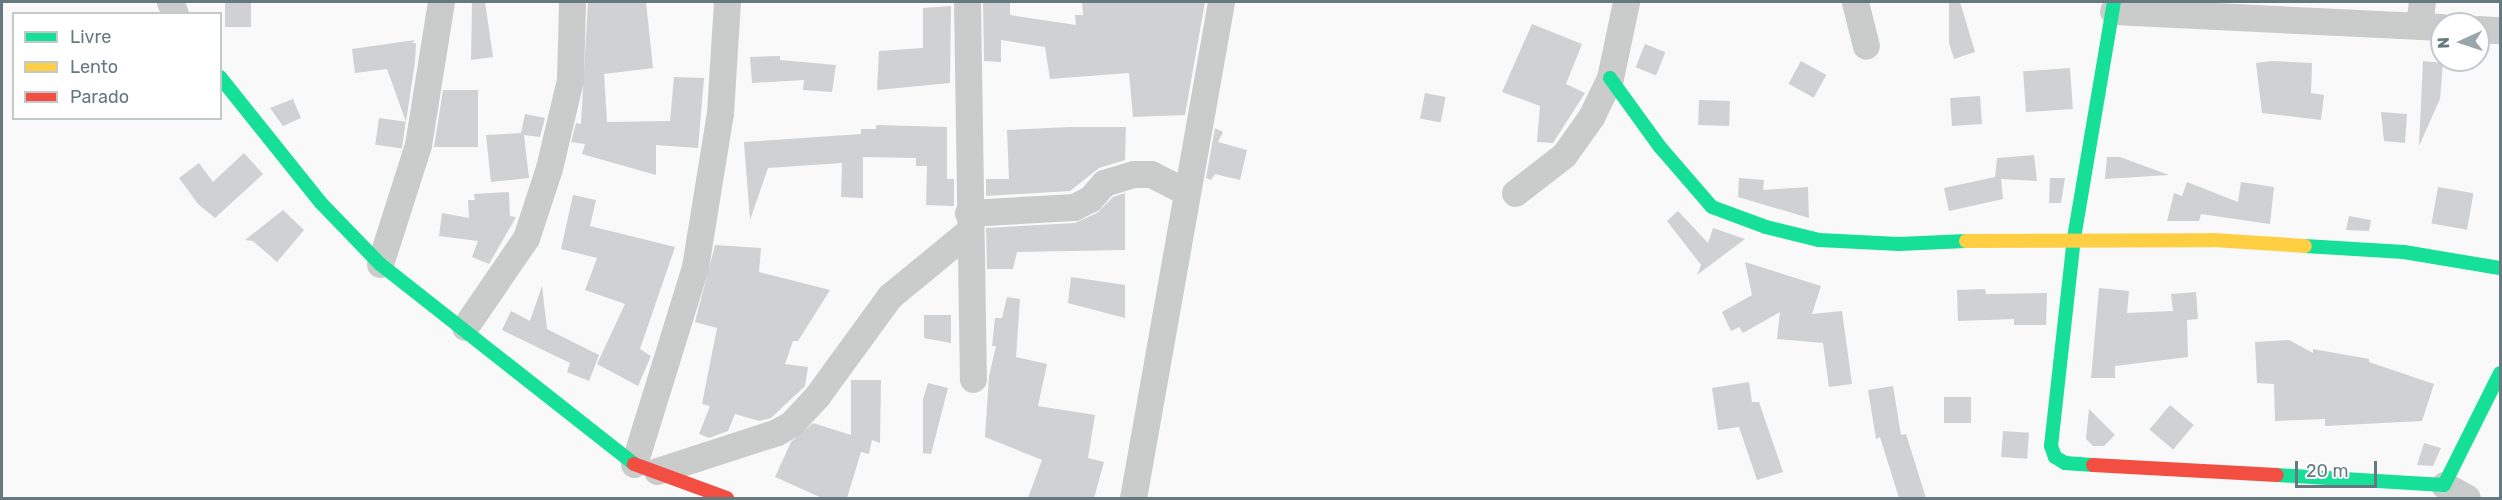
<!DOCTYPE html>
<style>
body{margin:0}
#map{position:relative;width:2502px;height:500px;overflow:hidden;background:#f9f9f9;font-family:Rubik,sans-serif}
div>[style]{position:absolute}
.building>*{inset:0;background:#cfd1d2;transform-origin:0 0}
.street>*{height:27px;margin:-13.5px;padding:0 13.5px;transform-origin:13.5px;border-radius:13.5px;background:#cacccc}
.fast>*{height:14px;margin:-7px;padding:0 7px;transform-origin:7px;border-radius:7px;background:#16e098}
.slow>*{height:14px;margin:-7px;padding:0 7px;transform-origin:7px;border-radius:7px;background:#ffcf43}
.jam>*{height:14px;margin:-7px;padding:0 7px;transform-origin:7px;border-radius:7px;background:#f24e42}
span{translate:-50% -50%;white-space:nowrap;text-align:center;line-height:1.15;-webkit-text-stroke:6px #fff;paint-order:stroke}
.frame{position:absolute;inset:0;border:3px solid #667981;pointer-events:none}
.legend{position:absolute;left:12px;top:12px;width:210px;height:108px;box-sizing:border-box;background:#fff;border:2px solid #c2c9cd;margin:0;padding:8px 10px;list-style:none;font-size:18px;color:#667981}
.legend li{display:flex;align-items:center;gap:12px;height:30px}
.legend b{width:30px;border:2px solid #c2c9cd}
.north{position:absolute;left:2430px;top:12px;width:60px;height:60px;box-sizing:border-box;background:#fff;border:2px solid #c2c9cd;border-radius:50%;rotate:267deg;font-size:16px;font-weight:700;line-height:24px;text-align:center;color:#667981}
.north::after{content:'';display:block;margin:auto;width:21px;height:27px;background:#99a6ab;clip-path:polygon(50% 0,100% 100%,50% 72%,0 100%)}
.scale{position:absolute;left:2295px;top:461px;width:82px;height:27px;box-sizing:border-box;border:3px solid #667981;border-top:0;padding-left:8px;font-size:18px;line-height:21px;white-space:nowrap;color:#667981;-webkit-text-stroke:4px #fff;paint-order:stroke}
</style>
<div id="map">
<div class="building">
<div style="left:225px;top:2px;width:26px;height:25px"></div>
<div style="clip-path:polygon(472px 2px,485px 2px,493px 57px,471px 60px)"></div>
<div style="clip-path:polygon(588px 2px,646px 2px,653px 68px,604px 74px,607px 122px,670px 121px,674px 77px,704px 78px,698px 148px,656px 145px,656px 175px,582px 154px,585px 144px,571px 142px,576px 123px,581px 124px)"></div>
<div style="clip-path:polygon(983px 2px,1010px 2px,1010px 15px,1076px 25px,1075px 15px,1083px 15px,1082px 2px,1205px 2px,1185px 115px,1133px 117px,1129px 73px,1050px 79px,1045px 47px,1001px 40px,1001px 62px,984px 61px)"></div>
<div style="clip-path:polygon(1949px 2px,1960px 2px,1975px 52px,1954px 59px,1949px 43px)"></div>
<div style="clip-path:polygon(951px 6px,950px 83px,877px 90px,879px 51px,923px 48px,923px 8px)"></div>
<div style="clip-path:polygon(1532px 24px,1582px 44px,1566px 84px,1585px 93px,1553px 143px,1537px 142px,1540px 106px,1502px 92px)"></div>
<div style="clip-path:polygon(415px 40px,412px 43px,416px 43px,415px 62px,406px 122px,387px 69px,355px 73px,352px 49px)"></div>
<div style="left:1645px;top:44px;width:22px;height:25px;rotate:22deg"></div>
<div style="clip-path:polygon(780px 56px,780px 60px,836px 65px,832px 92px,803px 90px,804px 80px,752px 83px,750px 57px)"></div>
<div style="left:1801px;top:61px;width:29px;height:26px;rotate:29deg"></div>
<div style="clip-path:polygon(2271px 61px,2312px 63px,2311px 93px,2324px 95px,2321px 120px,2262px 113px,2256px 63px)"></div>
<div style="clip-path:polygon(2423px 61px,2443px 63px,2440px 99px,2419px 146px)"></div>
<div style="left:2070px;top:68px;width:41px;height:47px;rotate:86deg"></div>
<div style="clip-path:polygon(443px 90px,478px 90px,478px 147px,434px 147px)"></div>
<div style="left:1425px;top:93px;width:21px;height:26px;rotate:11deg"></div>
<div style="left:1980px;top:96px;width:28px;height:30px;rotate:86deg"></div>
<div style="clip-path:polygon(293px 99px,301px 118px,283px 126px,270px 108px)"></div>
<div style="left:1699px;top:100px;width:31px;height:25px;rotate:2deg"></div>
<div style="clip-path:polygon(2381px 112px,2407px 114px,2405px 143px,2384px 141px)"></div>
<div style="clip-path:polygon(525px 114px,545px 118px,540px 137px,524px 135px,529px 178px,491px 182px,486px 135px,521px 133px)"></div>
<div style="left:379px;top:118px;width:27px;height:27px;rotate:8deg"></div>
<div style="clip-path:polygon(876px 125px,947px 127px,947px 179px,954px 179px,954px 206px,926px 205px,927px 166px,916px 166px,916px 158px,863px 157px,863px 198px,841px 197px,842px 163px,768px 168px,750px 220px,744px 142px,861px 134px,861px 129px,876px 129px)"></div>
<div style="clip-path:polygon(1070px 127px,1126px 127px,1125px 160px,1099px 168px,1070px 191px,986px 196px,986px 179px,1009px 179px,1007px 130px)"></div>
<div style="clip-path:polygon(1215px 128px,1223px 132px,1218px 142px,1247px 150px,1240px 180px,1215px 174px,1211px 180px,1206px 178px)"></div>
<div style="clip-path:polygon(244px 153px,263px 174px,215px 218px,198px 204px,179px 178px,199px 163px,213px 182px)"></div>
<div style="clip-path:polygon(2034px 155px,2037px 181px,2001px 179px,2003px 199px,1949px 211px,1944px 188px,1995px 177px,1997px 158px)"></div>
<div style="clip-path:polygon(2107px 157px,2120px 157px,2169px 175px,2105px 179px)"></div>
<div style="clip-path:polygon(1739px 178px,1764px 180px,1763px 190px,1808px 187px,1809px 218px,1738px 197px)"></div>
<div style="clip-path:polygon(2050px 178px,2065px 178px,2061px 203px,2049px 203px)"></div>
<div style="clip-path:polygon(2187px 182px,2238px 202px,2241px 182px,2274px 187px,2270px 224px,2201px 214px,2199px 221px,2167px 221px,2174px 193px,2182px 196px)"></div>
<div style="left:2438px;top:187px;width:36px;height:37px;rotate:10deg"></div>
<div style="clip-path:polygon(509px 192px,510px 216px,516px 217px,489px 264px,472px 257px,478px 241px,439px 236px,442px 213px,469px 218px,468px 200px,475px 200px,474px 194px)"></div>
<div style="clip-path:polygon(1125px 193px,1125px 250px,1017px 252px,1013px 269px,987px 269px,986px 228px,1075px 223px,1097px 213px,1113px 197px)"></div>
<div style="clip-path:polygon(573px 195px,596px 200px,590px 226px,675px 247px,640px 349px,651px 356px,638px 386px,597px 364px,625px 304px,585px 290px,597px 258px,561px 249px)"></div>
<div style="clip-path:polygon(283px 210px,304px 230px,277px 262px,253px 241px,245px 240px)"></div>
<div style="clip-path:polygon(1678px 211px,1708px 243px,1713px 228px,1745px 239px,1697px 275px,1701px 265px,1667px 221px)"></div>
<div style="clip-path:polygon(2349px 216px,2371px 220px,2369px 231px,2346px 230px)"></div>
<div style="clip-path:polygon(715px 245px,761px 248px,759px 272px,830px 290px,798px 341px,793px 341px,785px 364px,808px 367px,805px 386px,771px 418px,759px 421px,735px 414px,728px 431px,709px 438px,699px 434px,710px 406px,702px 404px,717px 328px,695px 322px)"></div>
<div style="clip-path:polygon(1745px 262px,1821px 286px,1812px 314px,1842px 311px,1852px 384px,1829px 387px,1823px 343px,1777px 339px,1780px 312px,1743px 333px,1739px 327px,1731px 331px,1722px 312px,1752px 295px)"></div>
<div style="clip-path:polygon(1071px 277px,1125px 285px,1125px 318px,1068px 303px)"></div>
<div style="clip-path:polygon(542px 286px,547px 329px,599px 355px,589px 381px,567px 372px,570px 363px,502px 330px,511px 311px,530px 321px)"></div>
<div style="clip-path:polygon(2099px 288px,2129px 291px,2127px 313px,2173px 311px,2171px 294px,2196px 292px,2198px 319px,2187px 320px,2188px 357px,2115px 366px,2115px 378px,2091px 378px)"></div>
<div style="clip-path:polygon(1985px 289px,1986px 294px,2047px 293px,2046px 325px,2014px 325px,2014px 319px,1958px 321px,1957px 290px)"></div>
<div style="clip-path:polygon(1007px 297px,1020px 299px,1016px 357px,1047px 364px,1038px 406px,1095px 415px,1088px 458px,1104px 462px,1094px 498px,1028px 498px,1042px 460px,985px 437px,989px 376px,996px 346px,992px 346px,995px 318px,1002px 318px)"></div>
<div style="clip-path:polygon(924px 315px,951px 315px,951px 343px,924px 338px)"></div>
<div style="clip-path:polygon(2289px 340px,2313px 353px,2313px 349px,2369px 359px,2369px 362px,2434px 384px,2422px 421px,2325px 426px,2325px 419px,2275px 421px,2274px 384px,2257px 383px,2255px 342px)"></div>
<div style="clip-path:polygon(851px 380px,881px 380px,880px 443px,872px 440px,869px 454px,861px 452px,847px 498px,822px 498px,775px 477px,791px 442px,813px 423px,851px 435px)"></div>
<div style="clip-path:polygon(1749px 382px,1752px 402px,1759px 402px,1783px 472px,1757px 480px,1739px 427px,1718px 430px,1712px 388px)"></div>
<div style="clip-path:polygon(928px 383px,948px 388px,931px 454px,923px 453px,923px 399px)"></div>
<div style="clip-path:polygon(1893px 386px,1901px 435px,1906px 434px,1926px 498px,1899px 498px,1880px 437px,1876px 439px,1868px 390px)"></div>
<div style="left:1944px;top:397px;width:27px;height:26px"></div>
<div style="left:2170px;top:405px;width:31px;height:32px;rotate:40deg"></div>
<div style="clip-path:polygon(2089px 409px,2115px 435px,2104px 446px,2093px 446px,2086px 439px)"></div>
<div style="left:2003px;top:431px;width:26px;height:26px;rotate:4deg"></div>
<div style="clip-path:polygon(2424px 443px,2441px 448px,2433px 466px,2417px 465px)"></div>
</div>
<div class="street">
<div style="left:170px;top:2px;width:13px;rotate:67deg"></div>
<div style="left:967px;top:2px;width:377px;rotate:89.1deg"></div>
<div style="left:1855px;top:2px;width:45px;rotate:76deg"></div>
<div style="left:2113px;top:11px;width:329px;rotate:2.8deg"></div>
<div style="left:2419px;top:26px;width:24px;rotate:-83deg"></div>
<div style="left:2478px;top:29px;width:22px;rotate:3deg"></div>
<div style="left:1515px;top:193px;width:62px;rotate:-37.8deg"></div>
<div style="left:1564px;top:155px;width:47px;rotate:-54.6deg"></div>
<div style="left:1591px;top:117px;width:43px;rotate:-64deg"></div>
<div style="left:1610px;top:78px;width:78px;rotate:-78.1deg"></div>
<div style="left:968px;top:213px;width:106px;rotate:-3.2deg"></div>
<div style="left:1074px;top:207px;width:18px;rotate:-27deg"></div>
<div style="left:1090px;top:199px;width:21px;rotate:-49deg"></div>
<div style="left:1104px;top:183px;width:31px;rotate:-17deg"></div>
<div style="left:1134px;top:174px;width:17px"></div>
<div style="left:1151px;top:174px;width:39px;rotate:27deg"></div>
<div style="left:380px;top:264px;width:125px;rotate:-72.3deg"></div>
<div style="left:418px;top:145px;width:145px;rotate:-80.9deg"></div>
<div style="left:465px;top:327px;width:108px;rotate:-55.6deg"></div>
<div style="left:526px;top:238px;width:74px;rotate:-71.8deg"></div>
<div style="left:549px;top:168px;width:90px;rotate:-76.6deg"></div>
<div style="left:570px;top:80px;width:78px;rotate:-88.5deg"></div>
<div style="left:634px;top:464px;width:206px;rotate:-72.8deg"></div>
<div style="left:695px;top:267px;width:156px;rotate:-80.8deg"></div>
<div style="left:720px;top:113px;width:111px;rotate:-86.4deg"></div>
<div style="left:657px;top:471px;width:126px;rotate:-18deg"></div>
<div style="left:777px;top:432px;width:16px;rotate:-30deg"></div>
<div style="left:791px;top:424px;width:38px;rotate:-47deg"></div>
<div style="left:817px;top:396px;width:124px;rotate:-53.9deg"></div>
<div style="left:890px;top:296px;width:102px;rotate:-39.4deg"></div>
<div style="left:2444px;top:485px;width:26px;rotate:29deg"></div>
<div style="left:1133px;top:498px;width:504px;rotate:-79.94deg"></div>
</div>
<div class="fast">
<div style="left:220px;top:77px;width:161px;rotate:51.3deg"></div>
<div style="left:321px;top:203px;width:85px;rotate:46deg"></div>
<div style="left:380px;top:264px;width:323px;rotate:38.2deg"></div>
<div style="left:1610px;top:78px;width:85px;rotate:54.1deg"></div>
<div style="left:1660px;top:147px;width:79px;rotate:49.1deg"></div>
<div style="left:1712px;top:207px;width:58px;rotate:20.3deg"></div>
<div style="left:1766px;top:227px;width:55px;rotate:13.8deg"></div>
<div style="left:1819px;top:240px;width:80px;rotate:2.9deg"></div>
<div style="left:1899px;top:244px;width:67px;rotate:-2.6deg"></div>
<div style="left:2305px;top:246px;width:99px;rotate:3.5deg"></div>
<div style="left:2404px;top:252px;width:97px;rotate:9.5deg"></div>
<div style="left:2093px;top:465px;width:28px;rotate:-176deg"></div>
<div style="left:2065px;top:463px;width:12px;rotate:-149deg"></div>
<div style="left:2055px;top:457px;width:12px;rotate:-110deg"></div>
<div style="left:2051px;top:446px;width:209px;rotate:-83.7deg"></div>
<div style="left:2074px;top:238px;width:239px;rotate:-80.4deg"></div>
<div style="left:2277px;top:475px;width:167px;rotate:3.4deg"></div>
<div style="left:2444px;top:485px;width:125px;rotate:-63.4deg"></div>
</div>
<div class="slow">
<div style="left:1966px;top:241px;width:247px;rotate:-0.2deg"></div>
<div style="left:2213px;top:240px;width:92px;rotate:3.7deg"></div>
</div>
<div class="jam">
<div style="left:634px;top:464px;width:99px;rotate:20.1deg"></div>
<div style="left:2093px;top:465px;width:184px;rotate:3.1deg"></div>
</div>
<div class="frame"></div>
<ul class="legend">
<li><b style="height:8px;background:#16e098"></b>Livre</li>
<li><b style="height:8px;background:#ffcf43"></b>Lento</li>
<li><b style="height:8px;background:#f24e42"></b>Parado</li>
</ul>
<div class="north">N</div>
<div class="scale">20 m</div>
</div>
